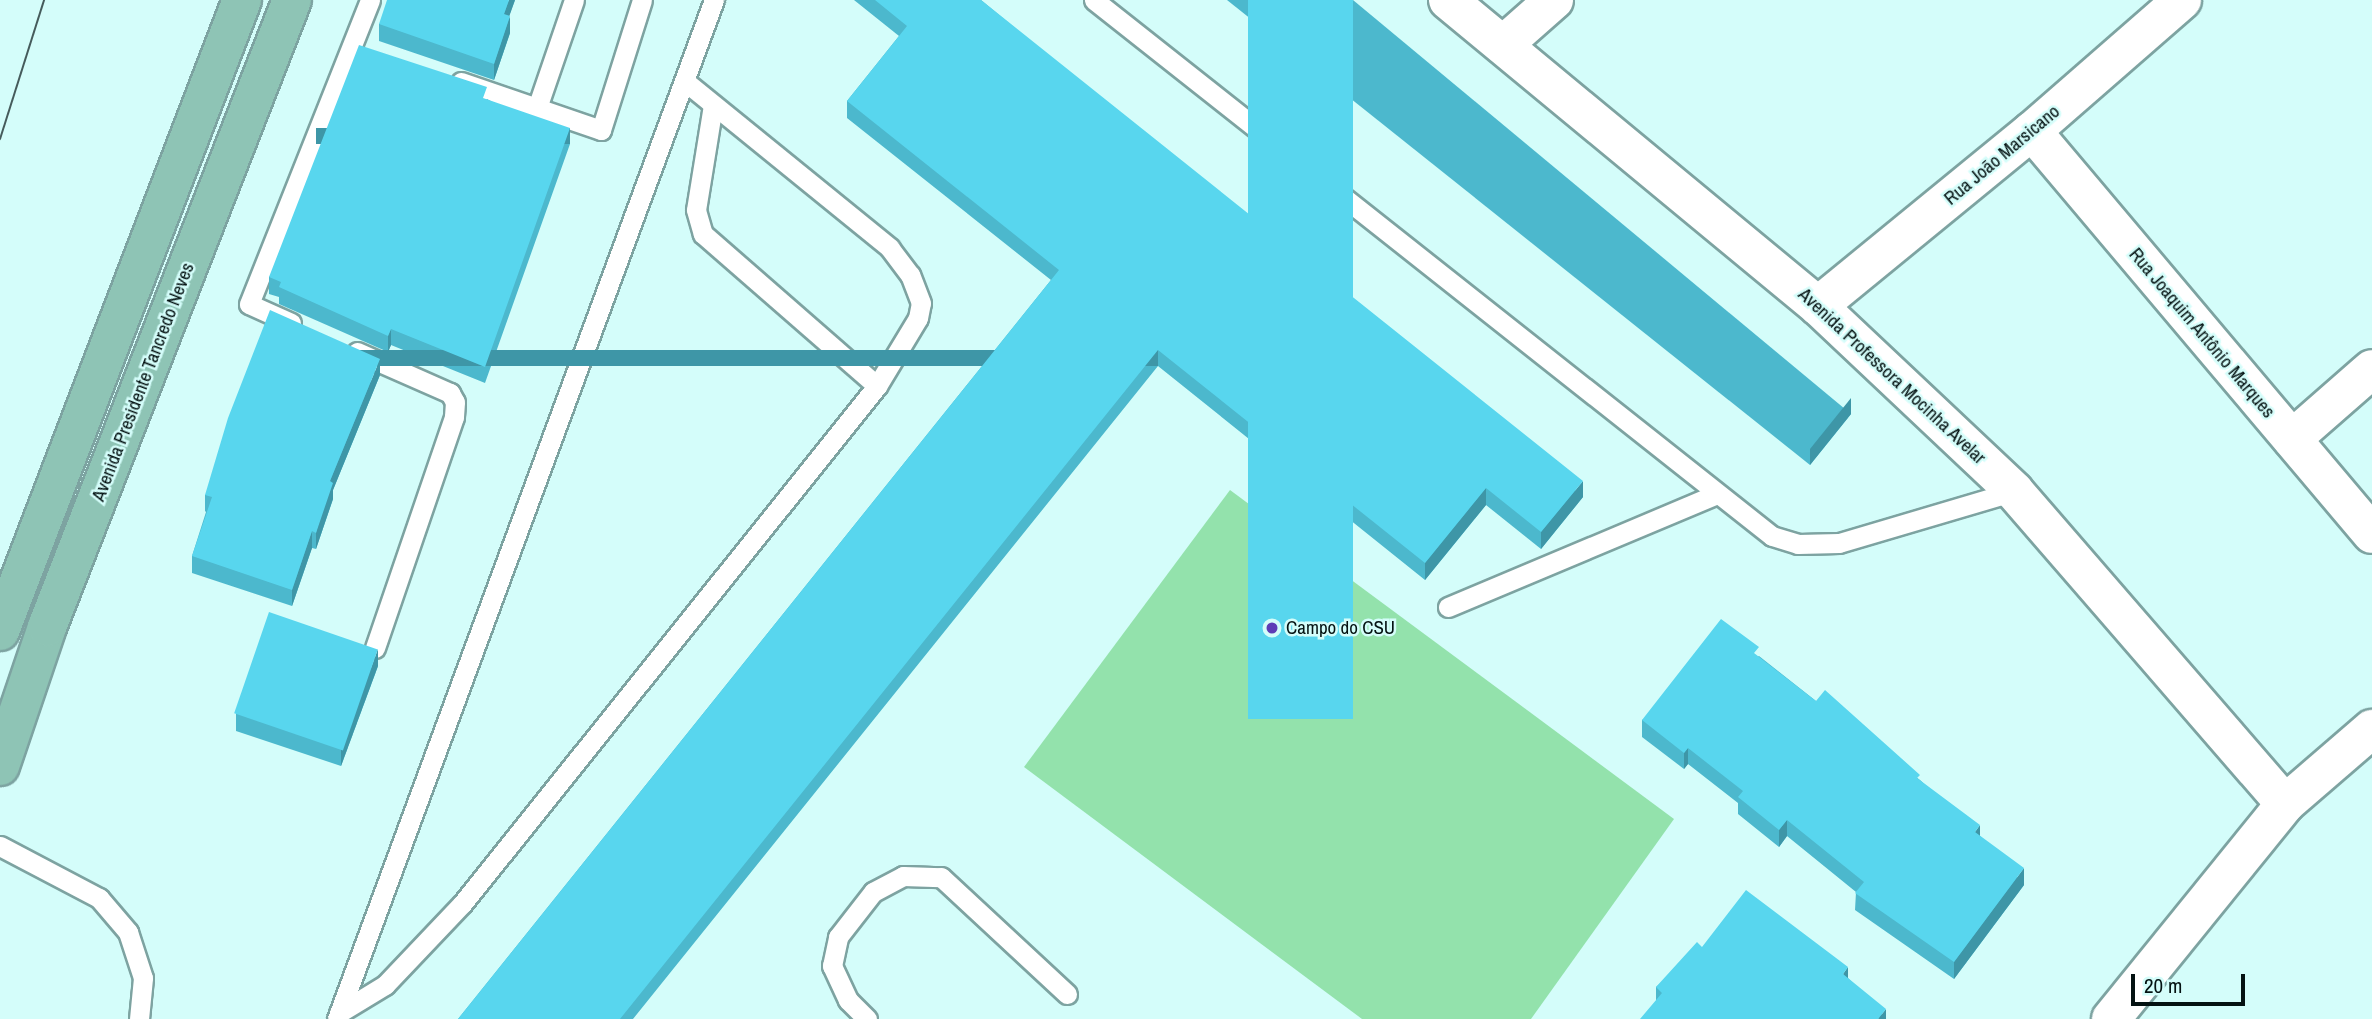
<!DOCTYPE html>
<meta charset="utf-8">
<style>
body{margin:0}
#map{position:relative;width:2372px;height:1019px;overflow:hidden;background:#d4fdfa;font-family:"Archivo Narrow",sans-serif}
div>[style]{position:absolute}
.green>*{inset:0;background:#93e2ac}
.roads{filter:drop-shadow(2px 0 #7da3a1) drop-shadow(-2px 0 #7da3a1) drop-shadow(0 2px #7da3a1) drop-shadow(0 -2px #7da3a1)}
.lane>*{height:19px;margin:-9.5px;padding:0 9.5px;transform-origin:9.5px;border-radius:9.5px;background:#fff}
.street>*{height:38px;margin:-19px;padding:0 19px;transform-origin:19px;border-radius:19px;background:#fff}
.secondary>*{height:38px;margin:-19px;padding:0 19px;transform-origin:19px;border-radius:19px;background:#fff}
.primary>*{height:38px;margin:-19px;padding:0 19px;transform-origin:19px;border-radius:19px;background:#8ec4b5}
.tram>*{height:2px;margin:-1px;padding:0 1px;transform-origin:1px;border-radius:1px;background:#455b5b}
.wall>*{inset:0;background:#4cb8cd}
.shaded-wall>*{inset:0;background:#3e96a7;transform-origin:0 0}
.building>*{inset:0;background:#58d6ee;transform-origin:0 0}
.dots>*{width:19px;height:19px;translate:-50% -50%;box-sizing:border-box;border:4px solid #d4fdfa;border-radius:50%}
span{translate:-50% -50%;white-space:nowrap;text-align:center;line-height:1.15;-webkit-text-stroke:5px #d4fdfa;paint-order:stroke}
.street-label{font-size:19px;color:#041212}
.poi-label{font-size:19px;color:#041212}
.left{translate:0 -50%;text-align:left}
.scale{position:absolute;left:2131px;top:974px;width:114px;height:32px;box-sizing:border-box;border:4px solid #041212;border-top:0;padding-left:9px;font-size:21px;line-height:24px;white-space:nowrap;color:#041212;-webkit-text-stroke:5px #d4fdfa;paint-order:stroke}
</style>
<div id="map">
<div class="green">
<div style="clip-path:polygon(1230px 490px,1674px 819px,1531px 1019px,1362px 1019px,1024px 767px)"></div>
</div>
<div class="roads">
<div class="lane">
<div style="left:1094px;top:0;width:864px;rotate:38.33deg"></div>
<div style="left:1772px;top:536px;width:27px;rotate:17deg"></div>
<div style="left:1798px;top:544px;width:41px;rotate:-1.4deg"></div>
<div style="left:1839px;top:543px;width:183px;rotate:-16.5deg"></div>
<div style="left:461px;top:82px;width:148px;rotate:18.9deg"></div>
<div style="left:601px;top:130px;width:136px;rotate:-72.5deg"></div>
<div style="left:713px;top:105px;width:106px;rotate:99.2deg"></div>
<div style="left:696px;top:210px;width:25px;rotate:74deg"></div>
<div style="left:703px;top:234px;width:231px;rotate:41.1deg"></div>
<div style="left:537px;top:108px;width:114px;rotate:-71.1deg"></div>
<div style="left:291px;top:323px;width:46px;rotate:-155.7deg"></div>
<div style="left:249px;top:304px;width:327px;rotate:-68.3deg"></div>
<div style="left:357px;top:352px;width:102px;rotate:23.8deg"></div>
<div style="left:450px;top:393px;width:10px;rotate:61deg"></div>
<div style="left:455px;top:402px;width:15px;rotate:94deg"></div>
<div style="left:454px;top:417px;width:244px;rotate:108.9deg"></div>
<div style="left:1448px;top:607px;width:290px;rotate:-22.8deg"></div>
<div style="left:0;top:846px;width:112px;rotate:27.7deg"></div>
<div style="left:99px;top:898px;width:45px;rotate:49.5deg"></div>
<div style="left:128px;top:932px;width:48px;rotate:71.9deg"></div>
<div style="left:143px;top:978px;width:41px;rotate:95.6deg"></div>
<div style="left:339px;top:1013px;width:54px;rotate:-31.3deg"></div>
<div style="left:385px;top:985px;width:112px;rotate:-46.5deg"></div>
<div style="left:462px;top:904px;width:664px;rotate:-51.3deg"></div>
<div style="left:877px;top:386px;width:79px;rotate:-58.9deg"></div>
<div style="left:918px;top:318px;width:15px;rotate:-79deg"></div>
<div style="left:921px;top:303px;width:30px;rotate:-111deg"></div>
<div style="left:910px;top:275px;width:34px;rotate:-127deg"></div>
<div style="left:890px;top:248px;width:263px;rotate:-140.9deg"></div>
<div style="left:337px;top:1019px;width:1087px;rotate:-69.7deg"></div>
<div style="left:867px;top:1019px;width:27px;rotate:-135deg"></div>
<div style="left:848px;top:1000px;width:38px;rotate:-115deg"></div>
<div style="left:832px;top:966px;width:30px;rotate:-78deg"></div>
<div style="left:838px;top:937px;width:57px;rotate:-52.1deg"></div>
<div style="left:873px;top:892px;width:34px;rotate:-28deg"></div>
<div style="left:903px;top:876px;width:38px;rotate:2deg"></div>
<div style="left:941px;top:877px;width:172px;rotate:42.9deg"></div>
</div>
<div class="street">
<div style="left:1448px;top:0;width:480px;rotate:39.6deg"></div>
<div style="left:1818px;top:306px;width:270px;rotate:43.3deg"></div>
<div style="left:2014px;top:491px;width:414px;rotate:49.1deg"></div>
<div style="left:1503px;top:45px;width:68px;rotate:-41.4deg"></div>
<div style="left:2032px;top:131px;width:527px;rotate:49.85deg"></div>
<div style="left:1818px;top:306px;width:276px;rotate:-39.3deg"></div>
<div style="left:2032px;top:131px;width:199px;rotate:-41.1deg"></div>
<div style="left:2292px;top:439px;width:106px;rotate:-41.2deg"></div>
</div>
<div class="secondary">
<div style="left:2111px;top:1019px;width:277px;rotate:-51deg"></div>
<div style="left:2285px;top:804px;width:115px;rotate:-40.8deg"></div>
</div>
<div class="primary">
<div style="left:0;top:631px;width:676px;rotate:-69.02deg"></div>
<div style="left:0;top:766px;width:147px;rotate:-71.3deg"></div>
<div style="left:47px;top:627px;width:673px;rotate:-68.66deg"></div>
</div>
</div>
<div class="tram">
<div style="left:0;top:139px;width:146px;rotate:-72.4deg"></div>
</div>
<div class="wall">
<div style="clip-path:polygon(515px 0,509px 16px,510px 33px,494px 80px,379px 41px,379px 24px)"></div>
<div style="clip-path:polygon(854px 0,981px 0,1583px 497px,1541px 549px,1486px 505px,1425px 580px,1158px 366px,633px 1019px,458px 1019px,1051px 280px,847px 118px,847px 101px,899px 36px)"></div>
<div style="clip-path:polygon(1227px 0,1353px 0,1851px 414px,1810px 465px)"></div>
<div style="clip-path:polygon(487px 99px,570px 144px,485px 383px,391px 345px,388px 352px,279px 304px,279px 297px,269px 294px,269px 277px)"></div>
<div style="clip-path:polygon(380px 375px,333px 490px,333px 499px,316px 549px,312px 548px,292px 606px,192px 573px,192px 556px,206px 512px,205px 511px,205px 495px)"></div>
<div style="clip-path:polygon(1759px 656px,1816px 701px,1920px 780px,1980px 836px,2024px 885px,1954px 979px,1855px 910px,1856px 892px,1787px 836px,1779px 847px,1738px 814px,1738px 803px,1688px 764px,1684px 769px,1642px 737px,1642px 720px)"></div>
<div style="clip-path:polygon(378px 666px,341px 766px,236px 731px,236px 714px)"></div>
<div style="clip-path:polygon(1702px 947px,1848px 978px,1886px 1019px,1656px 1001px,1656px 987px)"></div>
</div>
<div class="shaded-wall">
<div style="clip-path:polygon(509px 0,515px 0,504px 31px,504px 14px)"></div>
<div style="clip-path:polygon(510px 16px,510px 33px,494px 80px,494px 64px)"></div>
<div style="left:570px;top:128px;width:16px;height:254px;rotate:90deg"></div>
<div style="clip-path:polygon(391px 329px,391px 345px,388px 352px,388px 336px)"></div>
<div style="left:1158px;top:350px;width:16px;height:858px;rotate:90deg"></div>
<div style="clip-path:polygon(380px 359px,380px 375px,333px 490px,333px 499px,316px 549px,316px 533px,330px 481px)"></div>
<div style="clip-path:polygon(1851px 398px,1851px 414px,1810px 465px,1810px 449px)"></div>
<div style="clip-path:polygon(1583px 481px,1583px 497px,1541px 549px,1541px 532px)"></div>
<div style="clip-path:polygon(1486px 488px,1486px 505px,1425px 580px,1425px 563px)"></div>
<div style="clip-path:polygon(312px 531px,312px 548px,292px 606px,292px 590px)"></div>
<div style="clip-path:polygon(378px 649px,378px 666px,341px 766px,341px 749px)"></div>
<div style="clip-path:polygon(1688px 748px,1688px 764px,1684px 769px,1684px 753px)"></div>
<div style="clip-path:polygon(1787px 820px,1787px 836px,1779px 847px,1779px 830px)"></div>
<div style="clip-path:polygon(1980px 825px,1980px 842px,1975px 832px)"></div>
<div style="clip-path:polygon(2024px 868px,2024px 885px,1954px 979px,1954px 962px)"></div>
<div style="clip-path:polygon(1848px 967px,1848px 984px,1843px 974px)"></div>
<div style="clip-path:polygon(1886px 1009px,1886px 1019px,1878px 1019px)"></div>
</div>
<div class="building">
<div style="clip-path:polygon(387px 0,509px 0,504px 14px,510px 16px,494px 64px,379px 24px)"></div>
<div style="clip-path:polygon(875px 0,981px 0,1583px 481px,1541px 532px,1486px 488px,1425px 563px,1158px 350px,620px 1019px,458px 1019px,1059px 270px,847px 101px,907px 26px)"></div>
<div style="left:1248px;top:0;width:105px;height:719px"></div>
<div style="clip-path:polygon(359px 45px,487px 87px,483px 98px,570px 128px,485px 367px,391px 329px,388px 336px,279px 287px,281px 282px,269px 277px)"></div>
<div style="clip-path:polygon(270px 310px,380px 359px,330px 481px,333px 483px,316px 533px,312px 531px,292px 590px,192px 556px,212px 497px,205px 495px,228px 418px)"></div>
<div style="left:269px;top:612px;width:115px;height:107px;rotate:19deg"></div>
<div style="clip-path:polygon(1721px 619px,1759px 647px,1754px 653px,1816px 701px,1825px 690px,1920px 775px,1917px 778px,1980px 825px,1975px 832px,2024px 868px,1954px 962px,1855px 893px,1864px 882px,1787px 820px,1779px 830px,1738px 797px,1743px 791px,1688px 748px,1684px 753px,1642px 720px)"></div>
<div style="clip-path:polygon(1746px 890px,1848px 967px,1843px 974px,1886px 1009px,1878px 1019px,1640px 1019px,1662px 993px,1656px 987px,1697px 942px,1702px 947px)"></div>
</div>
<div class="dots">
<div style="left:1272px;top:628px;background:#5d3db6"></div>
</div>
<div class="street-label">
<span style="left:2002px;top:155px;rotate:-40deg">Rua João Marsicano</span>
<span style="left:2202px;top:333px;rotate:50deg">Rua Joaquim Antônio Marques</span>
<span style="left:1892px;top:376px;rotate:43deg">Avenida Professora Mocinha Avelar</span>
<span style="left:143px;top:382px;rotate:-69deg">Avenida Presidente Tancredo Neves</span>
</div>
<div class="poi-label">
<span class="left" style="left:1286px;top:628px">Campo do CSU</span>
</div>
<div class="scale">20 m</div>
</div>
